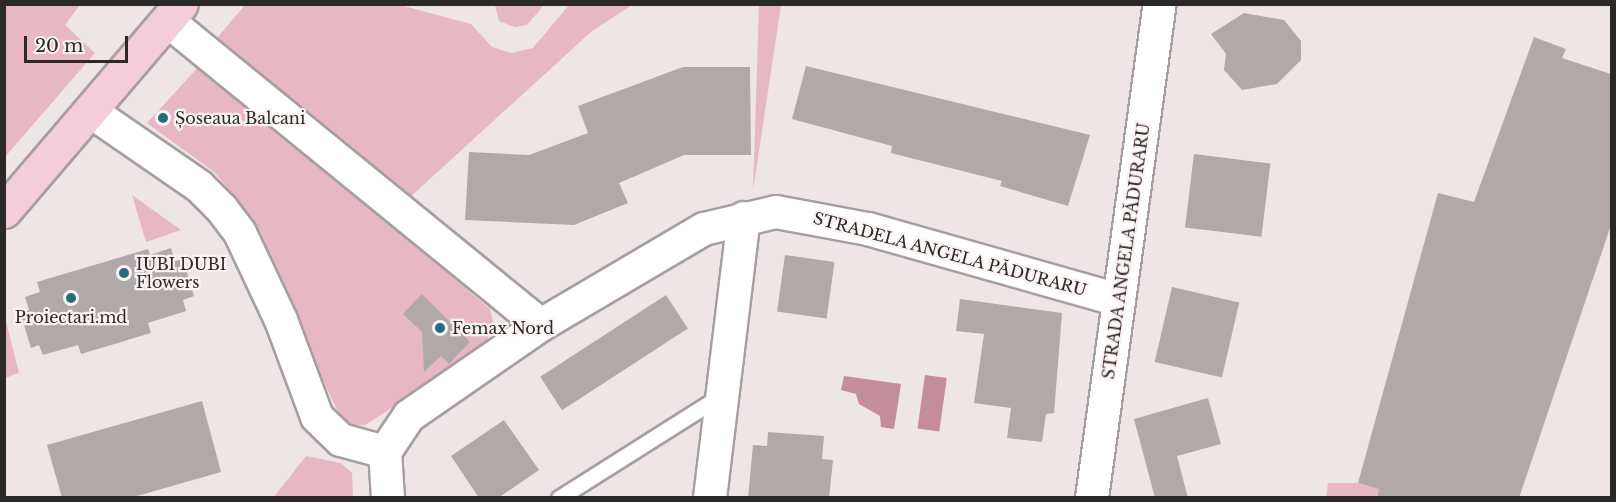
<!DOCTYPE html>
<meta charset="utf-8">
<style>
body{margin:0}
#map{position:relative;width:1616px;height:502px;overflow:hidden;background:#eee5e7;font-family:"Libre Baskerville",serif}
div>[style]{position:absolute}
.green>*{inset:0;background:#e8b7c4}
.water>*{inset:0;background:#c38d9c;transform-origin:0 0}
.building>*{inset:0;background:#b0a8a9;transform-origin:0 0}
.roads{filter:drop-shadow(2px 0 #a69ea0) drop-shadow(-2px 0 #a69ea0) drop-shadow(0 2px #a69ea0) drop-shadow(0 -2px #a69ea0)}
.lane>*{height:15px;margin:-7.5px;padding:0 7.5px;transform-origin:7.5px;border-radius:7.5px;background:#fff}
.street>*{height:32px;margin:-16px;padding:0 16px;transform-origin:16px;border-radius:16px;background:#fff}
.secondary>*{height:33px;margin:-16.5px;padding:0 16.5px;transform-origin:16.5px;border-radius:16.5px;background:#f4cdda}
.dots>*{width:16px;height:16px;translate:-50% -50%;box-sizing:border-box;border:3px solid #fbf2f4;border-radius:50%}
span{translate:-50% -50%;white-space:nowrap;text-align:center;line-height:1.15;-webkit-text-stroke:4.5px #fbf2f4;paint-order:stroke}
.poi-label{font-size:16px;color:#2b2828}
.left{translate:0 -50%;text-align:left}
.street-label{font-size:16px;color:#2b2828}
.frame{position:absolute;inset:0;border:6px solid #2b2828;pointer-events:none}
.scale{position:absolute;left:24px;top:36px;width:104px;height:27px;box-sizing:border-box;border:3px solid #2b2828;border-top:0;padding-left:8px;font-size:18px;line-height:21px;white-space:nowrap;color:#2b2828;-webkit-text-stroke:4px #fbf2f4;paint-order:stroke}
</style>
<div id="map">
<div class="green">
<div style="clip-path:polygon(5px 4px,80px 5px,65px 25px,95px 53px,5px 157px)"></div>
<div style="clip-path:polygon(245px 5px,400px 5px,471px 24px,492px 47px,511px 53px,533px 48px,569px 5px,632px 5px,592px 31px,408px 199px,222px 48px,217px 38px)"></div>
<div style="clip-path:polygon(495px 5px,495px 4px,544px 5px,527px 25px,515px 27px,499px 21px)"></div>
<div style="clip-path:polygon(759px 5px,781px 5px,753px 191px)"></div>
<div style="clip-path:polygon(201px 64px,490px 309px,494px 325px,482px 350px,365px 425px,352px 426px,341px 418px,234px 195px,214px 172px,147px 123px)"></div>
<div style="clip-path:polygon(132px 195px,181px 230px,146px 242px)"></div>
<div style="clip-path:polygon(5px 317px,19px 373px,5px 378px,4px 378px)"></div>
<div style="clip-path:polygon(306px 456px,341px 463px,352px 473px,353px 497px,274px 497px)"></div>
<div style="clip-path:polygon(1328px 483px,1358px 483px,1379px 489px,1377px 497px,1326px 498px)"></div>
</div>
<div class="water">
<div style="left:925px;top:375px;width:22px;height:54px;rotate:8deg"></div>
<div style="clip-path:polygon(844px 376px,901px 384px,894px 429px,881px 427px,880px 416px,859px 404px,856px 394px,841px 390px)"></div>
</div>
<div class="building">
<div style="clip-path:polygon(1244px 13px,1284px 20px,1301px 41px,1301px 60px,1277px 84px,1242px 90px,1224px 70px,1226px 54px,1211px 34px)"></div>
<div style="clip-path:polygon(1534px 37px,1566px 49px,1562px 58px,1611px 74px,1611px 225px,1519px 498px,1377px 498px,1379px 489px,1358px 483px,1438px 193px,1474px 202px)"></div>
<div style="clip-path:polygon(806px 66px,1090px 135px,1068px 206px,1000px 186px,1002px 181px,891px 153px,892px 146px,792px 119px)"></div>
<div style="clip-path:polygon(683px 67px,750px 67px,751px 155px,684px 155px,619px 183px,628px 203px,574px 225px,465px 220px,469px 152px,529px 155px,588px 133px,578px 106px)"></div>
<div style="left:1194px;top:154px;width:77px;height:74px;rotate:7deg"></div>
<div style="clip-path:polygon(171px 248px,175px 261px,183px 259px,194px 296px,183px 300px,186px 311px,148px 323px,151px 333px,81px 354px,78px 345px,43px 355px,39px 345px,31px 348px,20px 312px,29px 310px,25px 297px,40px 292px,37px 282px,148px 249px,150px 255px)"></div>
<div style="left:785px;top:255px;width:50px;height:57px;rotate:8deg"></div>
<div style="left:1172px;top:287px;width:69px;height:77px;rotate:13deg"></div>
<div style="clip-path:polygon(422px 294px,470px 342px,449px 364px,441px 356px,424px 372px,422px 332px,403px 314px)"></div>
<div style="left:666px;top:295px;width:40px;height:150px;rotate:57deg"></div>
<div style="clip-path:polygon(960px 299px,1062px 313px,1054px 413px,1046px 414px,1042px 442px,1007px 438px,1011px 408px,974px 403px,984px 334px,956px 331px)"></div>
<div style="clip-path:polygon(1208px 398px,1221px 444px,1177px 456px,1188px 498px,1155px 498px,1134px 419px)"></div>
<div style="clip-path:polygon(202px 401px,221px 472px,130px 498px,62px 498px,47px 445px)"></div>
<div style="clip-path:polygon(504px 420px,539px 470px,498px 498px,479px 498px,451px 456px)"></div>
<div style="clip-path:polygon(768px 432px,824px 436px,822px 459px,833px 460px,829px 498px,748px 498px,753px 445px,767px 446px)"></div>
</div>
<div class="roads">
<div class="lane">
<div style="left:559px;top:498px;width:193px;rotate:-32.3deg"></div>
</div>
<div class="street">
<div style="left:168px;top:21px;width:481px;rotate:39.2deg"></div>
<div style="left:541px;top:325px;width:189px;rotate:-30.5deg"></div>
<div style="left:704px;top:229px;width:74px;rotate:-13.3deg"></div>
<div style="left:776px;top:212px;width:94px;rotate:10.5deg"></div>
<div style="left:868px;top:229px;width:261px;rotate:15.8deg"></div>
<div style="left:93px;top:113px;width:129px;rotate:34.6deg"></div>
<div style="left:199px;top:186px;width:33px;rotate:45deg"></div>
<div style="left:222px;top:209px;width:30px;rotate:53deg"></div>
<div style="left:240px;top:233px;width:96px;rotate:64.8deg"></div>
<div style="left:281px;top:320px;width:103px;rotate:69.6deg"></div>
<div style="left:317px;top:417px;width:33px;rotate:44deg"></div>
<div style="left:341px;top:440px;width:46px;rotate:15.3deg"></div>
<div style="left:388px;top:498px;width:46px;rotate:-93.7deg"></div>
<div style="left:385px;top:452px;width:43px;rotate:-56.3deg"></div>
<div style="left:409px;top:416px;width:160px;rotate:-34.6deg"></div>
<div style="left:710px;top:498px;width:282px;rotate:-83.1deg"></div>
<div style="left:1092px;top:498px;width:499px;rotate:-82.2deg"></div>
</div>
<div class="secondary">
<div style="left:4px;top:211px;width:272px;rotate:-49.5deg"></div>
</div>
</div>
<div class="dots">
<div style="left:163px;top:118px;background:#246c79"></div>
<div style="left:124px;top:273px;background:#246c79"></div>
<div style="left:71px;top:298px;background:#246c79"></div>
<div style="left:440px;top:328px;background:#246c79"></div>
</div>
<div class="poi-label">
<span class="left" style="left:175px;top:118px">Șoseaua Balcani</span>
<span class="left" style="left:136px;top:273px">IUBI DUBI<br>Flowers</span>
<span style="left:71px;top:317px">Proiectari.md</span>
<span class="left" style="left:452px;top:328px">Femax Nord</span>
</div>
<div class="street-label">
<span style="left:1126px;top:251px;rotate:-82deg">STRADA ANGELA PĂDURARU</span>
<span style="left:950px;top:254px;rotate:15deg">STRADELA ANGELA PĂDURARU</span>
</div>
<div class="frame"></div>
<div class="scale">20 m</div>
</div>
